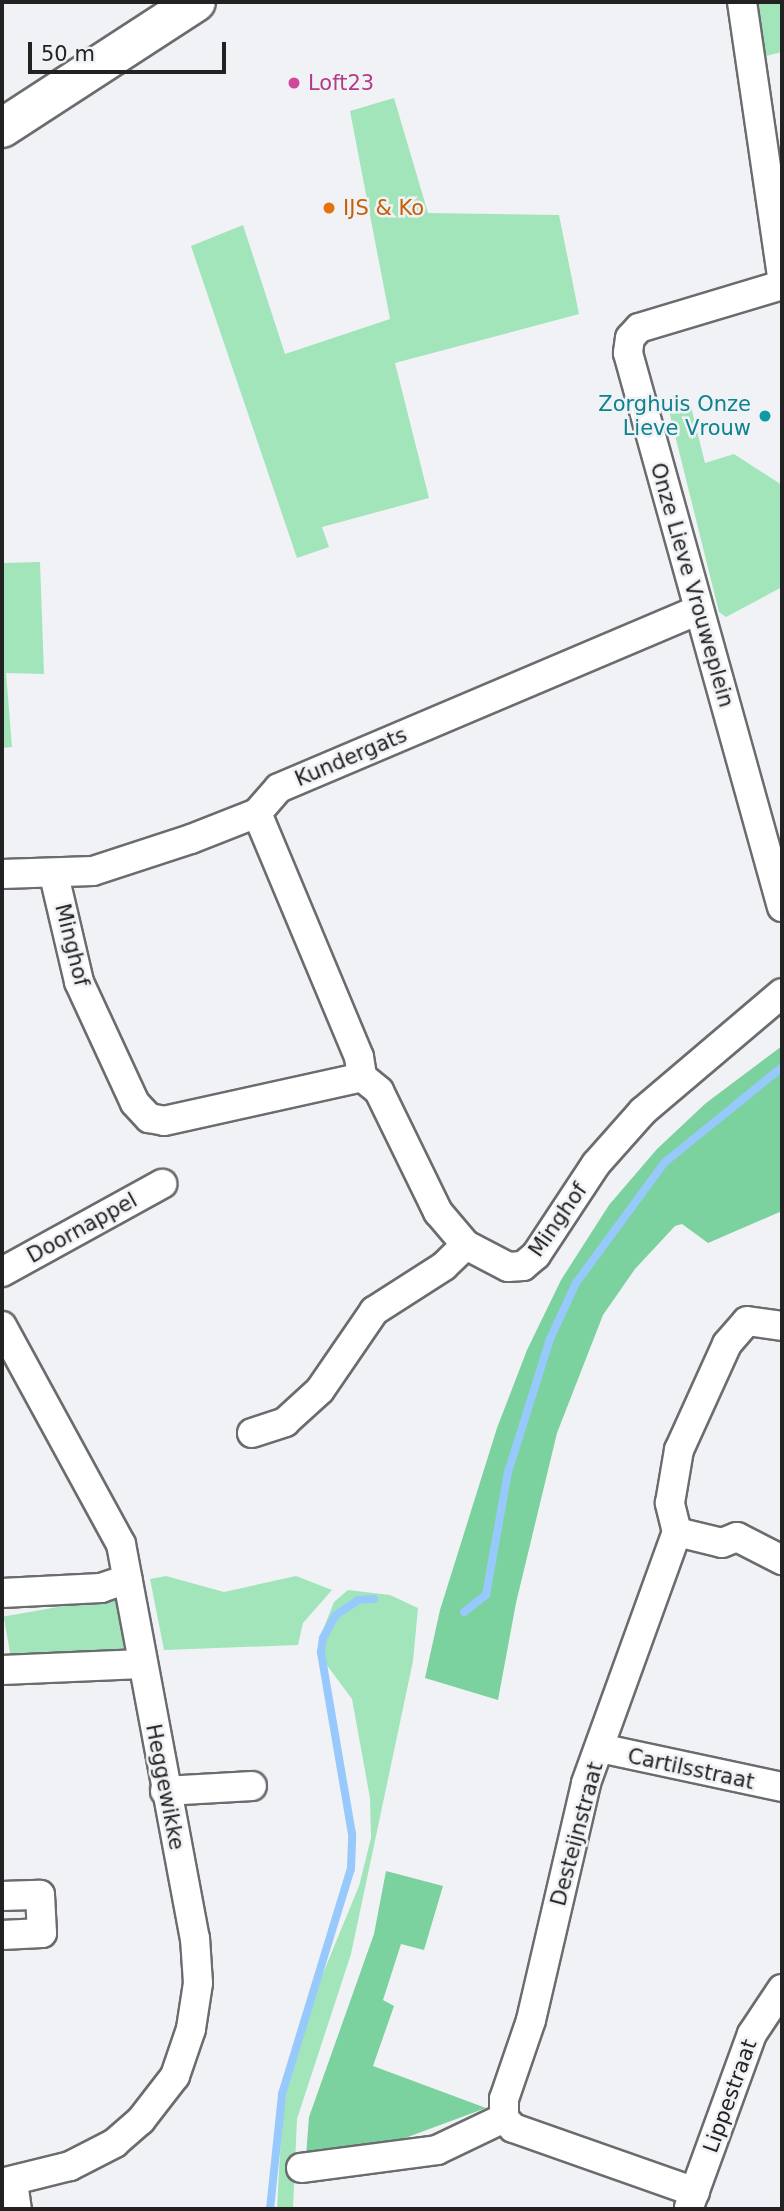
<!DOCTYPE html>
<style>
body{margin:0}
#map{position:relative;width:784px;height:2211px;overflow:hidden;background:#f1f2f5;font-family:"DejaVu Sans",sans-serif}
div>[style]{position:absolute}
.green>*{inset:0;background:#a2e5bb;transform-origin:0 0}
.forest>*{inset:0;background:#7cd29e}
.stream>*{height:8px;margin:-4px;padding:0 4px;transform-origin:4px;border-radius:4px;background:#97c9fc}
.roads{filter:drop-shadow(2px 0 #6b6c6e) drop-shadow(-2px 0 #6b6c6e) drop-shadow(0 2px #6b6c6e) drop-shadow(0 -2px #6b6c6e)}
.minor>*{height:28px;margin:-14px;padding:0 14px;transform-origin:14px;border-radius:14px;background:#fff}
.secondary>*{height:38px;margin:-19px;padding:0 19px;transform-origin:19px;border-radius:19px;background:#fff}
.dots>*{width:19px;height:19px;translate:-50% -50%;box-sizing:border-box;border:4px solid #f1f2f5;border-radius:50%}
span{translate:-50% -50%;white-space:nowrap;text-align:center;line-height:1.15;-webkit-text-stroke:5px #f1f2f5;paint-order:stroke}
.hotel-label{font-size:21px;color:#b23c85}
.left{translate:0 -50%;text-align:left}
.food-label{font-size:21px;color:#c56008}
.culture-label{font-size:21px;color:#0d838f}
.right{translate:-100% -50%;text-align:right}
.street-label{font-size:21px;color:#222223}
.frame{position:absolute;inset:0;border:4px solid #222223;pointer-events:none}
.scale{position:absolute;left:28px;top:42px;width:198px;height:32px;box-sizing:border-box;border:4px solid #222223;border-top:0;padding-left:9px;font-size:21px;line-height:24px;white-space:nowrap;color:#222223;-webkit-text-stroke:5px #f1f2f5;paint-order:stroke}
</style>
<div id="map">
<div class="green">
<div style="clip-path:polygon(754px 2px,782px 2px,782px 52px,762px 57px)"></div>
<div style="clip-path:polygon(394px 98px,428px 213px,559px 215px,579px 314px,395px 363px,429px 498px,322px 527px,329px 547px,297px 558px,191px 246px,243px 225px,285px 354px,390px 319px,350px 111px)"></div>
<div style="clip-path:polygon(690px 403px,705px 463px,734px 454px,782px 485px,782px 587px,726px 617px,719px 612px,669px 411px)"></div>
<div style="clip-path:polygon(40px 562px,44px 674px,6px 673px,12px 747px,2px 748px,2px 563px)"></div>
<div style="clip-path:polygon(166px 1576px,224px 1592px,296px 1576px,332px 1590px,303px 1623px,298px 1645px,164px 1650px,150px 1579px)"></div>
<div style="clip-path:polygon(348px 1590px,390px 1595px,418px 1608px,413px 1661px,351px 1954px,297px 2119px,293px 2209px,277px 2209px,282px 2117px,296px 2039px,359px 1886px,371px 1838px,370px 1798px,352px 1699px,320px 1656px,320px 1637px,334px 1602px)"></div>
<div style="left:115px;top:1597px;width:56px;height:113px;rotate:80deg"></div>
</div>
<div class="forest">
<div style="clip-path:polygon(782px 1046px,782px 1211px,708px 1243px,682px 1224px,675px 1226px,635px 1269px,603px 1315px,557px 1433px,516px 1603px,498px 1700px,425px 1678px,440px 1610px,497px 1428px,527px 1350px,561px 1280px,609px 1205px,657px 1149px,706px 1103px)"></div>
<div style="clip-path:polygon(386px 1871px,443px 1886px,424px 1950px,401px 1944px,383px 2000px,394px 2006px,373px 2066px,486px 2108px,397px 2141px,306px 2156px,309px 2117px,374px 1934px)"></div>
</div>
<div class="stream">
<div style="left:464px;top:1612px;width:28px;rotate:-38deg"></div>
<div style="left:486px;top:1595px;width:125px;rotate:-79.9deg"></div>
<div style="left:508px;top:1472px;width:139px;rotate:-72.5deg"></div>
<div style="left:550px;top:1339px;width:62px;rotate:-65.1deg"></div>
<div style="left:576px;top:1283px;width:149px;rotate:-53.7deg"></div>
<div style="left:664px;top:1163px;width:152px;rotate:-39.1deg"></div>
<div style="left:270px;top:2209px;width:116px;rotate:-84deg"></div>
<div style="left:282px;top:2094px;width:235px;rotate:-73deg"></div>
<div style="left:351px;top:1869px;width:35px;rotate:-88deg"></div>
<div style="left:352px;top:1834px;width:185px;rotate:-99.7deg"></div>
<div style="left:321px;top:1652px;width:14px;rotate:-82deg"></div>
<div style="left:323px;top:1638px;width:26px;rotate:-61deg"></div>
<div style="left:336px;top:1615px;width:27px;rotate:-34deg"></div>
<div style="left:358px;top:1600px;width:16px;rotate:-4deg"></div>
</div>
<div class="roads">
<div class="minor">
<div style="left:742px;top:2px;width:276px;rotate:81.7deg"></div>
<div style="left:782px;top:285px;width:149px;rotate:163.3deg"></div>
<div style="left:639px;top:328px;width:13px;rotate:132deg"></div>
<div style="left:630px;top:338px;width:15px;rotate:98deg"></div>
<div style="left:628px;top:353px;width:575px;rotate:74.47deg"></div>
<div style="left:257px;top:813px;width:264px;rotate:67.3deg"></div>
<div style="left:359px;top:1057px;width:20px;rotate:81deg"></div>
<div style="left:2px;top:874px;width:91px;rotate:-1.9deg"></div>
<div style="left:93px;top:871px;width:103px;rotate:-18.1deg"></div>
<div style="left:191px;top:839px;width:71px;rotate:-21.5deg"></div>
<div style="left:257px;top:813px;width:33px;rotate:-49deg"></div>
<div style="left:279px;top:788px;width:455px;rotate:-23deg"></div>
<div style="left:54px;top:875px;width:110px;rotate:76.8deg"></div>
<div style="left:79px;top:982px;width:133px;rotate:65.2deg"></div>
<div style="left:135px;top:1103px;width:21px;rotate:47deg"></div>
<div style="left:149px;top:1118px;width:15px;rotate:11deg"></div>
<div style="left:164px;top:1121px;width:203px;rotate:-12.5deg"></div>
<div style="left:362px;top:1077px;width:22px;rotate:39deg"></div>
<div style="left:379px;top:1091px;width:135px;rotate:64deg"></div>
<div style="left:438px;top:1212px;width:43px;rotate:49.7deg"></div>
<div style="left:466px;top:1245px;width:47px;rotate:27.6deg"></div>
<div style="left:508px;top:1267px;width:15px;rotate:-4deg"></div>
<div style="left:523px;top:1266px;width:17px;rotate:-40deg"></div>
<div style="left:536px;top:1255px;width:109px;rotate:-56.6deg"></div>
<div style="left:596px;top:1164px;width:71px;rotate:-48.4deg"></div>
<div style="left:643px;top:1111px;width:182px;rotate:-40.3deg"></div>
<div style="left:2px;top:1272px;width:183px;rotate:-28.8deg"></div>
<div style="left:2px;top:1326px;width:248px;rotate:61.4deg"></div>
<div style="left:121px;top:1544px;width:401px;rotate:79.4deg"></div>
<div style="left:195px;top:1938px;width:45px;rotate:86.2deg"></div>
<div style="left:198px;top:1983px;width:47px;rotate:98.7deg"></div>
<div style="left:191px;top:2029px;width:50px;rotate:108.8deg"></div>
<div style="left:175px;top:2076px;width:56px;rotate:127.7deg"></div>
<div style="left:141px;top:2120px;width:35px;rotate:139deg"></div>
<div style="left:115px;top:2143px;width:51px;rotate:152.9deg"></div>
<div style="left:70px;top:2166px;width:70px;rotate:166deg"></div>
<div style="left:252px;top:1433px;width:35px;rotate:-18deg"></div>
<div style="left:285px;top:1422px;width:47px;rotate:-42.4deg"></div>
<div style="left:320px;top:1390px;width:96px;rotate:-55.6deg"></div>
<div style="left:374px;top:1311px;width:83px;rotate:-32.7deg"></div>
<div style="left:444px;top:1266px;width:30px;rotate:-44deg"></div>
<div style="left:677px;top:1532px;width:46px;rotate:13.7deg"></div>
<div style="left:722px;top:1543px;width:16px;rotate:-22deg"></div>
<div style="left:737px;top:1537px;width:51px;rotate:27.1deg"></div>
<div style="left:2px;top:1593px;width:99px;rotate:-2.9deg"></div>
<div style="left:101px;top:1588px;width:28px;rotate:-19deg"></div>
<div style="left:2px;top:1670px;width:140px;rotate:-2.5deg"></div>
<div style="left:600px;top:1748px;width:186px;rotate:12.1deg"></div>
<div style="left:165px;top:1791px;width:87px;rotate:-3.3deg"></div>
<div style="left:2px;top:1896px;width:38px;rotate:-2deg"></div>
<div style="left:40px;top:1895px;width:38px;rotate:87deg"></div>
<div style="left:42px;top:1933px;width:40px;rotate:177.1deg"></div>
<div style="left:301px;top:2168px;width:137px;rotate:-7.5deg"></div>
<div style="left:437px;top:2150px;width:74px;rotate:-25.5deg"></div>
<div style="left:13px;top:2182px;width:27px;rotate:82deg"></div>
<div style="left:695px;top:2192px;width:193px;rotate:-160.6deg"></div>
<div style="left:513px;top:2128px;width:13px;rotate:-132deg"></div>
<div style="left:504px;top:2118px;width:19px;rotate:-90deg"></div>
<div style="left:504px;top:2099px;width:83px;rotate:-71.1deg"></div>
<div style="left:531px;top:2020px;width:243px;rotate:-76.9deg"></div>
<div style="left:586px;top:1783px;width:267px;rotate:-70.1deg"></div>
<div style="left:677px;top:1532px;width:30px;rotate:-104deg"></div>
<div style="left:670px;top:1503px;width:54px;rotate:-80.4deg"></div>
<div style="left:679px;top:1450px;width:116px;rotate:-65.6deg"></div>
<div style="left:727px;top:1344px;width:30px;rotate:-49deg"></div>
<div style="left:747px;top:1321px;width:35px;rotate:8deg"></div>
<div style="left:689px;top:2207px;width:184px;rotate:-70deg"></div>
<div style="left:752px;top:2034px;width:54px;rotate:-56.3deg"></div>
</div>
<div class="secondary">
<div style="left:2px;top:128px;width:231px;rotate:-33deg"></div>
</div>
</div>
<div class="dots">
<div style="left:294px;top:83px;background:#d1479c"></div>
<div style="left:329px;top:208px;background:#e8710a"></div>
<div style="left:765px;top:416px;background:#0f9aa8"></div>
</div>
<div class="hotel-label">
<span class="left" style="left:308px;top:83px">Loft23</span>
</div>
<div class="food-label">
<span class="left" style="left:343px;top:208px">IJS &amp; Ko</span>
</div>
<div class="culture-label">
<span class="right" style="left:751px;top:416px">Zorghuis Onze<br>Lieve Vrouw</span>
</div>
<div class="street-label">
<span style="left:692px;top:585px;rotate:74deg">Onze Lieve Vrouweplein</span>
<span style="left:351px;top:757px;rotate:-23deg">Kundergats</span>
<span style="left:72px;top:945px;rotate:76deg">Minghof</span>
<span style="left:558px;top:1220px;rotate:-55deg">Minghof</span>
<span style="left:82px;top:1228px;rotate:-29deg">Doornappel</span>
<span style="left:691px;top:1769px;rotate:12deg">Cartilsstraat</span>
<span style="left:165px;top:1787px;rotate:79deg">Heggewikke</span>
<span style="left:577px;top:1834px;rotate:-75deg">Desteijnstraat</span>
<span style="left:730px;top:2096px;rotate:-70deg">Lippestraat</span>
</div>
<div class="frame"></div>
<div class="scale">50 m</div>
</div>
